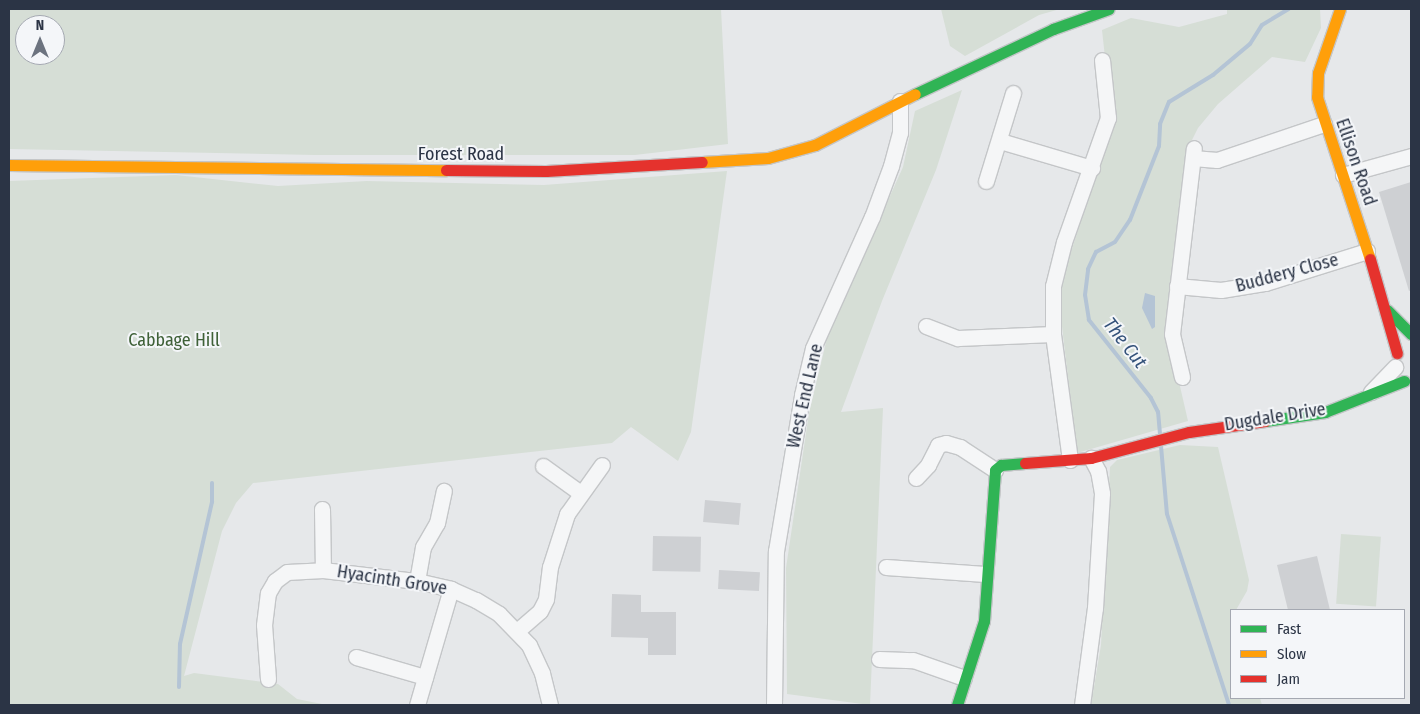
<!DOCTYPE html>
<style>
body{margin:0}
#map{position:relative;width:1420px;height:714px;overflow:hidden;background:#e6e8ea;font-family:"Fira Sans Condensed",sans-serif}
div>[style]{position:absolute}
.green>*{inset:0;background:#d6ded6;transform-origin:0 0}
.water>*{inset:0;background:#b4c4d5}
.stream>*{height:4px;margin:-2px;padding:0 2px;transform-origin:2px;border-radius:2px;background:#b4c4d5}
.building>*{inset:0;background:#ced0d3;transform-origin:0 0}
.roads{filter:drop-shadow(1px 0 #c4c6c8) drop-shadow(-1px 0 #c4c6c8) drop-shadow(0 1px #c4c6c8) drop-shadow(0 -1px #c4c6c8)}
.street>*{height:15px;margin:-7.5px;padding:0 7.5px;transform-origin:7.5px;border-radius:7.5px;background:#f5f6f7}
.fast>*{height:11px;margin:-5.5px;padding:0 5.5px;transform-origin:5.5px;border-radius:5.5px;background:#30b455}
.slow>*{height:11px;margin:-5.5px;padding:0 5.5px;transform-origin:5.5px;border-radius:5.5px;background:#ff9f0a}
.jam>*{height:11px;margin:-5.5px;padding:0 5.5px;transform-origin:5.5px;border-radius:5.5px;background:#e5322d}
span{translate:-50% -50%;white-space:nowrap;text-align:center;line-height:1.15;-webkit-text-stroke:4px #f4f6f9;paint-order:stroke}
.street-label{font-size:18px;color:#2b3445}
.park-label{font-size:18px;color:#3f6138}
.water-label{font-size:19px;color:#34527a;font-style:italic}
.frame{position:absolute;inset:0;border:10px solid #2b3445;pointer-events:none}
.legend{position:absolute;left:1230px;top:609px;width:175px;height:90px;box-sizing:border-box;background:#f4f6f9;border:1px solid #a4a8b1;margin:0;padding:6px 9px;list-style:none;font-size:15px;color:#2b3445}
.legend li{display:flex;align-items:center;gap:10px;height:25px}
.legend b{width:25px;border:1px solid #a4a8b1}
.north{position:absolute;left:15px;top:15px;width:50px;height:50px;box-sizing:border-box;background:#f4f6f9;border:1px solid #a4a8b1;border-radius:50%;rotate:0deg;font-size:14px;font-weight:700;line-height:20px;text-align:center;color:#2b3445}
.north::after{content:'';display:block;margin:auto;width:18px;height:22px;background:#6c737f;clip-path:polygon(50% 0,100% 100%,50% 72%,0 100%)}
</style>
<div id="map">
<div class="green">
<div style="clip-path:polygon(evenodd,9px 9px,721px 9px,728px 144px,635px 155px,315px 155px,9px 149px,9px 9px,25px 25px,55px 25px,55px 55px,25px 55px,25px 25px)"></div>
<div style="clip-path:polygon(941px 9px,1060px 9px,1039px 15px,965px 56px,950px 46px)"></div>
<div style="clip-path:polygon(1227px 9px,1320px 9px,1321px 28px,1305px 62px,1272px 57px,1218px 104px,1198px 128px,1187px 150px,1167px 330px,1188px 421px,1077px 453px,1058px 293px,1112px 122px,1102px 30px,1131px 18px,1179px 27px,1227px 14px)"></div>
<div style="clip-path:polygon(962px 90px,936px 170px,882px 301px,841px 412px,883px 408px,870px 705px,787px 694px,786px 568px,809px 413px,828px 334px,903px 167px,915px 111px)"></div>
<div style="clip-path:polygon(727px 171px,691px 432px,678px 461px,631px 427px,612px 443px,253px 483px,236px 503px,222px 531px,184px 676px,194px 673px,278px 684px,297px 699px,327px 705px,9px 705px,9px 181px,176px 175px,278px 186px,367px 181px,544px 185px)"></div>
<div style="clip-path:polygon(1180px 445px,1218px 447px,1249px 580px,1247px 591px,1236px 610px,1231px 610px,1231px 698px,1260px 698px,1262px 705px,1091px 705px,1101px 645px,1110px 467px,1117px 460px)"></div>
<div style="left:1341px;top:534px;width:40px;height:70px;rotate:4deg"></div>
</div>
<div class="water">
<div style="clip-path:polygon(1145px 293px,1155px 296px,1155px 327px,1152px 329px,1142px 308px)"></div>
</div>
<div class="stream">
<div style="left:1160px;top:434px;width:22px;rotate:-95deg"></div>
<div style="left:1158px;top:412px;width:16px;rotate:-117deg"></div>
<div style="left:1151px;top:398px;width:100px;rotate:-128.5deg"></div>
<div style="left:1089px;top:320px;width:25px;rotate:-99deg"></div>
<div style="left:1085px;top:295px;width:26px;rotate:-83deg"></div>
<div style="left:1088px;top:269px;width:19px;rotate:-65deg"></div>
<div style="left:1096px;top:252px;width:21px;rotate:-28deg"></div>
<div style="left:1115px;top:242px;width:27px;rotate:-56deg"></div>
<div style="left:1130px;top:220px;width:79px;rotate:-68.6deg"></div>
<div style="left:1159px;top:146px;width:22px;rotate:-87deg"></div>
<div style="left:1160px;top:124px;width:24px;rotate:-68deg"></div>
<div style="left:1169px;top:102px;width:52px;rotate:-31.5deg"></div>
<div style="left:1213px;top:75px;width:48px;rotate:-40deg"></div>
<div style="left:1250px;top:44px;width:22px;rotate:-58deg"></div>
<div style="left:1262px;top:25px;width:31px;rotate:-31deg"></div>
<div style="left:1161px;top:446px;width:68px;rotate:85deg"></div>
<div style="left:1167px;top:514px;width:201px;rotate:72deg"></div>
<div style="left:179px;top:687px;width:43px;rotate:-88.7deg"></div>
<div style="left:180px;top:644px;width:146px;rotate:-77.3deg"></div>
<div style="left:212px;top:502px;width:19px;rotate:-90deg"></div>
</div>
<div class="building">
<div style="clip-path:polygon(1411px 182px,1411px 290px,1409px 291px,1379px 192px)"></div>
<div style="left:705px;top:500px;width:36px;height:22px;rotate:5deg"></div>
<div style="left:653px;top:536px;width:48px;height:35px;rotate:1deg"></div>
<div style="clip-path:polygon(1317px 556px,1330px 610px,1288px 610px,1277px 565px)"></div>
<div style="left:719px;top:570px;width:41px;height:19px;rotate:3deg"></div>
<div style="clip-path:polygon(612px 594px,641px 595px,641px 612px,676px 612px,676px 655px,648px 655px,648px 638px,611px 637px)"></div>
</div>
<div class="roads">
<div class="street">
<div style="left:1000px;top:141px;width:96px;rotate:16.4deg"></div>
<div style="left:1193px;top:158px;width:24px;rotate:5deg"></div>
<div style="left:1217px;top:160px;width:113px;rotate:-18.6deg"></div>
<div style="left:1343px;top:175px;width:71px;rotate:-15.6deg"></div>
<div style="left:986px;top:181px;width:92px;rotate:-72.9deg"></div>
<div style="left:1177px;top:286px;width:44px;rotate:5.2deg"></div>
<div style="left:1221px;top:290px;width:45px;rotate:-9deg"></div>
<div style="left:1265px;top:283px;width:107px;rotate:-17.4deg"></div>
<div style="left:926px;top:326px;width:34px;rotate:21deg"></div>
<div style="left:958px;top:338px;width:95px;rotate:-2.4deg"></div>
<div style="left:1182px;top:377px;width:44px;rotate:-103.1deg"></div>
<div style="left:1172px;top:334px;width:187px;rotate:-83.3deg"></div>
<div style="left:1371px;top:392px;width:35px;rotate:-46deg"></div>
<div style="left:1070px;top:460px;width:127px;rotate:-97.7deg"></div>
<div style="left:1053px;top:334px;width:48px;rotate:-90deg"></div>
<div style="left:1053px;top:286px;width:45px;rotate:-76deg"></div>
<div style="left:1064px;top:242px;width:132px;rotate:-70.5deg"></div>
<div style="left:1108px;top:118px;width:58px;rotate:-95.9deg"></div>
<div style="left:543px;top:466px;width:44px;rotate:35.8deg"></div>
<div style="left:916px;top:478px;width:18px;rotate:-47deg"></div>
<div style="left:928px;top:465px;width:22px;rotate:-63deg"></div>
<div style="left:938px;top:445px;width:8px;rotate:-14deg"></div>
<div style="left:946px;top:443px;width:15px;rotate:16deg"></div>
<div style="left:960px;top:447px;width:42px;rotate:33.3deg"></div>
<div style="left:322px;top:509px;width:61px;rotate:89.1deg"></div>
<div style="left:886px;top:567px;width:99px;rotate:4deg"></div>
<div style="left:417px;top:581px;width:35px;rotate:-80deg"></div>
<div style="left:423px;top:547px;width:28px;rotate:-60deg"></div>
<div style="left:437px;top:523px;width:33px;rotate:-78deg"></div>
<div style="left:517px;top:631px;width:30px;rotate:-41deg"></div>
<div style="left:540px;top:611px;width:13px;rotate:-63deg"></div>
<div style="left:546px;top:599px;width:32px;rotate:-83deg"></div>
<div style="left:550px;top:567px;width:56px;rotate:-72.2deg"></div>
<div style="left:567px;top:514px;width:60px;rotate:-54.5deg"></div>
<div style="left:356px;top:657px;width:72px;rotate:16.2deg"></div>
<div style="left:879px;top:659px;width:34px;rotate:2deg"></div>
<div style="left:913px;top:660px;width:54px;rotate:19.4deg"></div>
<div style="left:268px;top:679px;width:54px;rotate:-94.2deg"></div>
<div style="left:264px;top:625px;width:32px;rotate:-83deg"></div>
<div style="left:268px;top:593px;width:14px;rotate:-60deg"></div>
<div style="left:275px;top:581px;width:15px;rotate:-37deg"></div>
<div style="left:287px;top:572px;width:36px;rotate:-3deg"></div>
<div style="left:323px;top:570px;width:95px;rotate:6.7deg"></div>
<div style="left:417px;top:581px;width:35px;rotate:13deg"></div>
<div style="left:451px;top:589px;width:27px;rotate:24deg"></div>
<div style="left:476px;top:600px;width:27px;rotate:31deg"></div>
<div style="left:499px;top:614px;width:43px;rotate:45.9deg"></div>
<div style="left:529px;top:645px;width:31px;rotate:65deg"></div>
<div style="left:542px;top:673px;width:33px;rotate:76deg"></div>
<div style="left:417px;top:705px;width:121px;rotate:-73.7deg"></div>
<div style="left:774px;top:705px;width:154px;rotate:-89.3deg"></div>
<div style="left:776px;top:551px;width:158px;rotate:-80.5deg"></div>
<div style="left:802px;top:395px;width:48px;rotate:-76.8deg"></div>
<div style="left:813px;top:348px;width:144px;rotate:-65.8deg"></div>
<div style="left:872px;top:217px;width:54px;rotate:-69.6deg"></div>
<div style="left:891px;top:166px;width:34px;rotate:-75deg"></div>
<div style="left:900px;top:133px;width:32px;rotate:-90deg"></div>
<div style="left:1082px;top:705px;width:98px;rotate:-82.4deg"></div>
<div style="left:1095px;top:608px;width:115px;rotate:-86.5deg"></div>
<div style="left:1102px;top:493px;width:22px;rotate:-100deg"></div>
<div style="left:1098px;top:471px;width:15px;rotate:-118deg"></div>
</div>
<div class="fast">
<div style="left:915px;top:94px;width:153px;rotate:-25.2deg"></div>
<div style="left:1053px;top:29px;width:59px;rotate:-19.7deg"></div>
<div style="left:1387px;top:310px;width:34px;rotate:45deg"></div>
<div style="left:1265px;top:421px;width:61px;rotate:-8.5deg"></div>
<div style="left:1325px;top:412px;width:85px;rotate:-21.4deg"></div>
<div style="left:957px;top:705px;width:88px;rotate:-72.2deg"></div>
<div style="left:984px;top:621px;width:151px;rotate:-85.8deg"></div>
<div style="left:995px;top:470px;width:8px;rotate:-40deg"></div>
<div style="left:1001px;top:465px;width:24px;rotate:-5deg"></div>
</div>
<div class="slow">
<div style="left:1340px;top:9px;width:68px;rotate:109deg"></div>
<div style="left:1318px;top:73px;width:24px;rotate:92deg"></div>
<div style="left:1317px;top:97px;width:170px;rotate:71.9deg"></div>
<div style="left:702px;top:162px;width:66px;rotate:-3.5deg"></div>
<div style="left:768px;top:158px;width:49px;rotate:-15.5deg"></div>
<div style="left:815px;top:145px;width:112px;rotate:-27deg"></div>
<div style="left:9px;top:165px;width:437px;rotate:0.7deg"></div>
</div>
<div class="jam">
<div style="left:446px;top:170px;width:100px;rotate:0.6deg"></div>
<div style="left:546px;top:171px;width:156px;rotate:-3.3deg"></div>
<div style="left:1370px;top:259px;width:98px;rotate:74deg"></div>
<div style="left:1025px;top:463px;width:66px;rotate:-4.3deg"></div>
<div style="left:1091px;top:458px;width:101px;rotate:-14.9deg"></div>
<div style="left:1189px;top:432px;width:77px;rotate:-8.2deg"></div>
</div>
</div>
<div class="street-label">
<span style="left:461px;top:154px">Forest Road</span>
<span style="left:1356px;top:162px;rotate:71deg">Ellison Road</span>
<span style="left:1287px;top:273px;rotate:-15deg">Buddery Close</span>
<span style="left:805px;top:396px;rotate:-77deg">West End Lane</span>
<span style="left:1275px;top:417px;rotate:-9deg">Dugdale Drive</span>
<span style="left:392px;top:580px;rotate:9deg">Hyacinth Grove</span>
</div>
<div class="park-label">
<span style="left:174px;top:340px">Cabbage Hill</span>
</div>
<div class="water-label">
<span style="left:1125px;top:343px;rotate:52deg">The Cut</span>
</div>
<div class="frame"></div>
<ul class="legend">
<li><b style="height:6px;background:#30b455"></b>Fast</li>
<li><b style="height:6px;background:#ff9f0a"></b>Slow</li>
<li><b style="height:6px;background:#e5322d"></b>Jam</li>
</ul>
<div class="north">N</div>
</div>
